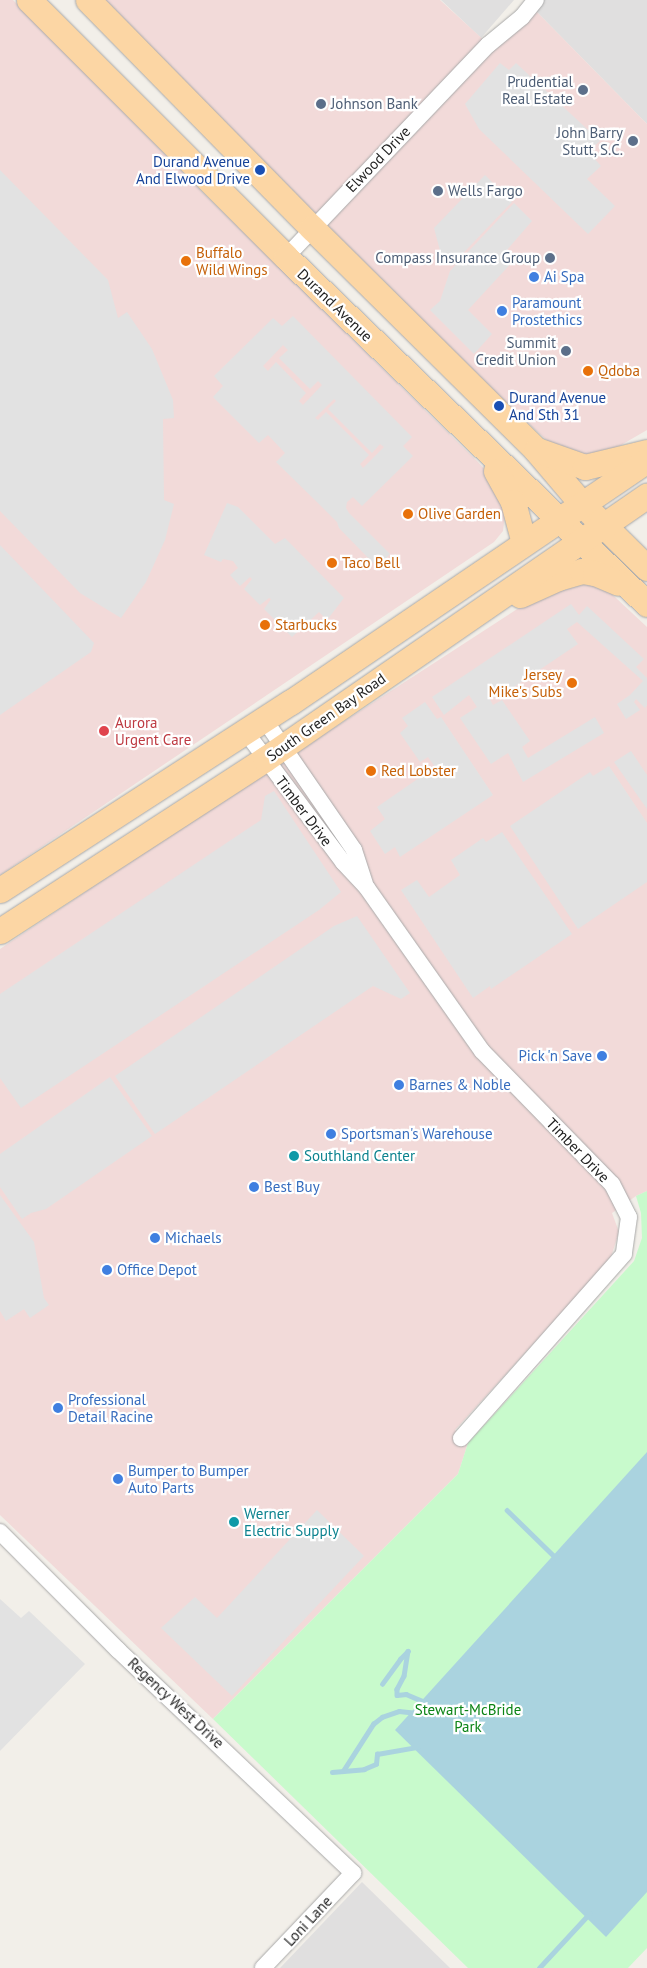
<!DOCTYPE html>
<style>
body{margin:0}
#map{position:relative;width:647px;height:1968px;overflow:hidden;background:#f2efe9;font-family:"PT Sans",sans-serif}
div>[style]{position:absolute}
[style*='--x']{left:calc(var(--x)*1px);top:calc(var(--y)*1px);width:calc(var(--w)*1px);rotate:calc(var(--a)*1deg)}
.residential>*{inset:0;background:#e0dfdf}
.commercial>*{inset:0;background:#f2dad9}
.park>*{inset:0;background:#c8facc}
.parking>*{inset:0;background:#e2e2e2}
.water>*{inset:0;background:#aad3df}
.stream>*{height:4.5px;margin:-2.25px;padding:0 2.25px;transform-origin:2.25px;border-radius:2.25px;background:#aad3df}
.roads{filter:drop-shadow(0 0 1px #a9a9a9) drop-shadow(0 0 1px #a9a9a9)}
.minor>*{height:16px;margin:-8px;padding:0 8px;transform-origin:8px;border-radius:8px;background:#fff}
.primary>*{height:25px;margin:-12.5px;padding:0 12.5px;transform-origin:12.5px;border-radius:12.5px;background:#fcd6a4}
.dots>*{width:14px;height:14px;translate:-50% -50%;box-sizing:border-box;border:2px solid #fff;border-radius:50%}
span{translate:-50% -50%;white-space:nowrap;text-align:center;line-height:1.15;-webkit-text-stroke:4.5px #fff;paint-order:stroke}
.service-label{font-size:15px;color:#4e5e75}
.right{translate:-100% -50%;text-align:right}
.left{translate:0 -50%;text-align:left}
.street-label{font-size:15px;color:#222}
.transit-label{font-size:15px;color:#164399}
.food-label{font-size:15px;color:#c56008}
.shop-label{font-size:15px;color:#366cbe}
.health-label{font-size:15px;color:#be3a42}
.culture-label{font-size:15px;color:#0d838f}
.park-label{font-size:15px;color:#0c8416}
</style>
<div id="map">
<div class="residential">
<div style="clip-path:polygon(441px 0,514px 0,481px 38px)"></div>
<div style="clip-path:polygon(525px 0,647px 0,647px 124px,532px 7px)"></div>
<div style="clip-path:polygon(362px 1882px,450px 1968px,280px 1968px)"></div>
</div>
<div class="commercial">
<div style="clip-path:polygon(0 0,13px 0,201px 191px,477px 461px,495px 481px,505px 514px,503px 531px,494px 542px,0 875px)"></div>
<div style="clip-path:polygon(102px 0,440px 0,488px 44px,532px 7px,647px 124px,647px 430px,604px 455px,580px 459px,555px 448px,481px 379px)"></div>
<div style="clip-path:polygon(577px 576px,600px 583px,647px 627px,647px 1191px,636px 1196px,612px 1213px,619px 1232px,610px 1260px,455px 1430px,468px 1443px,458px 1474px,213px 1719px,0 1515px,0 949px,226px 798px,548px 589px)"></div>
</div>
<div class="park">
<div style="clip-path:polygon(647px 1191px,647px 1948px,628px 1968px,468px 1968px,213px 1719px,458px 1474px,468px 1443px,634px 1261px,642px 1238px,641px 1213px,636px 1196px)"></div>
</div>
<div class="parking">
<div style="clip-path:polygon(500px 63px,509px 70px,516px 63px,600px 141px,592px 148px,595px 155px,593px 157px,601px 166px,587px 179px,615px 206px,588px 234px,479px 129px,465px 104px)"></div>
<div style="clip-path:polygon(0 170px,108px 280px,118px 318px,127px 312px,152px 349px,173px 400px,174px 418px,163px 419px,164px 500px,174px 504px,165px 540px,146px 582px,121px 618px,80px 593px,0 511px)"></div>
<div style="clip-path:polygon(485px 175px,512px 202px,451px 266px,442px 258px,434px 228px)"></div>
<div style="clip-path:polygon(514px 203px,532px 221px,506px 251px,515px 259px,468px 310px,492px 334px,474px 354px,430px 310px,440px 301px,450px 271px)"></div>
<div style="clip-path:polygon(evenodd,293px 316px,412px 437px,403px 446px,413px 456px,362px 506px,353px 497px,347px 502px,346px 508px,349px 513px,390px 554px,377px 567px,339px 528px,337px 522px,320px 505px,276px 462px,285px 453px,268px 435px,259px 443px,213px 397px,223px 386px,214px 376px,273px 318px,282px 326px,293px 316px,283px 345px,288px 350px,279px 358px,310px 389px,318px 381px,322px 385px,303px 405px,299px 401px,306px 393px,276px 362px,268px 371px,263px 366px,283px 345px,293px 316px,334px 399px,336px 401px,328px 409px,372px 453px,380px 444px,384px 447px,363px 468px,360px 464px,369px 455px,326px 412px,318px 420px,315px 418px,334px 399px)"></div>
<div style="clip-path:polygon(227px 503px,238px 507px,275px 544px,285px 538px,344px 598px,327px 620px,319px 612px,292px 637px,264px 609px,271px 599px,269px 598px,260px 605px,244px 589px,252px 579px,250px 577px,240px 586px,230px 575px,238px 568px,233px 561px,223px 559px,221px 562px,204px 555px)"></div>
<div style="clip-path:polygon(0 545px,94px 643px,91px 652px,0 715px)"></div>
<div style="clip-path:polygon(571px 604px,579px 615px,587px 606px,644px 659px,636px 667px,647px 678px,647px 705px,645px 708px,636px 699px,634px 702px,640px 710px,626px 719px,617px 704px,630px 695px,643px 681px,577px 622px,567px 629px,578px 644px,499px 697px,493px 688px,489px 691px,488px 696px,493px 705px,502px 700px,530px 741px,522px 747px,528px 758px,595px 717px,604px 733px,523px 782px,508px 753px,491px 764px,460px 718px,477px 707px,469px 695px,444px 715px,432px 697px)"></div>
<div style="clip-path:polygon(425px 702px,437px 719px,441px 717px,493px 795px,400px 857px,395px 847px,385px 854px,370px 831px,385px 819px,377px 807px,435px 767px,428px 757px,420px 762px,400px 733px,408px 726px,402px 718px)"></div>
<div style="clip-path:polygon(631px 751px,647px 775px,647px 809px,614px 762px)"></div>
<div style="clip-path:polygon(609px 766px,647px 823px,647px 882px,578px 929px,510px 826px,590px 772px,593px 776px)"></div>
<div style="clip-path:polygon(274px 791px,341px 892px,319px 910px,21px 1108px,0 1078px,0 994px,261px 820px,265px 796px)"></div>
<div style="clip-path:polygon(502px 832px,572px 934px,491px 989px,490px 986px,473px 998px,401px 890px,417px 880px,429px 897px,460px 875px,451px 860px,483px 838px,486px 842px)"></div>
<div style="clip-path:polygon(357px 916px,410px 993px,401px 999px,373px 986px,155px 1134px,115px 1076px,334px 926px)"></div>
<div style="clip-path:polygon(110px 1077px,152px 1136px,46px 1209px,31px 1213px,22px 1219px,0 1187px,0 1154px)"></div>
<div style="clip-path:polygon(0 1195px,34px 1242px,44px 1298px,49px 1305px,30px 1318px,24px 1309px,6px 1321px,0 1311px)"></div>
<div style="clip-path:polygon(317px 1510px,364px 1556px,232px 1696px,161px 1628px,195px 1597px,217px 1618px)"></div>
<div style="clip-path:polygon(0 1599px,21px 1618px,29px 1611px,85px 1664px,0 1751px)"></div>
</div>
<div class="water">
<div style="clip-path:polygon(647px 1452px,647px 1892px,606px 1937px,395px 1730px)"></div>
</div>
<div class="stream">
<div style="--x:507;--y:1510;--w:69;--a:44.4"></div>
<div style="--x:382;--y:1684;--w:31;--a:-54"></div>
<div style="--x:400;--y:1659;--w:11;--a:-45"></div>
<div style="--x:408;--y:1651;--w:25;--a:99"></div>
<div style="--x:404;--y:1676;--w:15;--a:118"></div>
<div style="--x:397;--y:1689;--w:6;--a:90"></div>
<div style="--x:397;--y:1695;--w:9;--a:-6"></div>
<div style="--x:406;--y:1694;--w:21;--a:23"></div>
<div style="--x:343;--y:1771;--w:56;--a:-57.4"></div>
<div style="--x:373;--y:1724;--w:11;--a:-38"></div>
<div style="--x:382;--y:1717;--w:18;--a:-19"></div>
<div style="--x:399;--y:1711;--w:18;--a:6"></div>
<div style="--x:332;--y:1772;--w:32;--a:-5"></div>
<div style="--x:364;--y:1769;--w:13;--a:-23"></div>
<div style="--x:376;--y:1764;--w:10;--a:-84"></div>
<div style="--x:377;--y:1754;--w:41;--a:-9.9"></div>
<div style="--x:539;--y:1968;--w:74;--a:-47.2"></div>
</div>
<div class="roads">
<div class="minor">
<div style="--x:286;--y:257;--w:293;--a:-46.4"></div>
<div style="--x:488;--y:45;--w:44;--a:-39.5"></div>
<div style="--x:522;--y:17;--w:22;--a:-51"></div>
<div style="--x:264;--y:719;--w:159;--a:55.5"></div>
<div style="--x:354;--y:850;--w:35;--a:72"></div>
<div style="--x:245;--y:731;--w:164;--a:53.2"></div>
<div style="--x:343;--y:862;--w:35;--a:47"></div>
<div style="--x:367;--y:888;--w:199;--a:54.8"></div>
<div style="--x:482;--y:1051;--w:186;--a:45.7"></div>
<div style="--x:612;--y:1184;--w:37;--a:63"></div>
<div style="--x:629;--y:1217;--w:37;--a:98"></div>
<div style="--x:624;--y:1254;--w:246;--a:131.5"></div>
<div style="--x:0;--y:1532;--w:167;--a:45"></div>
<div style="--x:118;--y:1650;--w:324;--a:43.5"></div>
<div style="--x:353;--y:1873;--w:131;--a:133.5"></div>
</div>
<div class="primary">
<div style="--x:29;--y:0;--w:363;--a:45"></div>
<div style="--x:286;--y:257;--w:501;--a:43.87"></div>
<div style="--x:88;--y:0;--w:320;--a:45.5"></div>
<div style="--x:312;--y:228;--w:315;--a:44.7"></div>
<div style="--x:536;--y:450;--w:71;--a:49.6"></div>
<div style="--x:582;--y:504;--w:91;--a:44.6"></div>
<div style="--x:537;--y:450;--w:51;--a:19.5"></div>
<div style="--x:585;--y:467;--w:64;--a:-13.6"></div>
<div style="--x:496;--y:471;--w:35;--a:61"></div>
<div style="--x:513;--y:502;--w:42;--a:75"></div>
<div style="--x:520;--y:595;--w:42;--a:-24.1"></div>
<div style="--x:558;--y:578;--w:25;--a:-16"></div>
<div style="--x:582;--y:571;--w:13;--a:9"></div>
<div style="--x:595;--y:573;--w:25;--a:23"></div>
<div style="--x:0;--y:890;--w:346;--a:-32.9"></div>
<div style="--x:291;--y:702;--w:430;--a:-34.2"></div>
<div style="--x:0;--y:931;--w:316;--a:-33"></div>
<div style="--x:265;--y:759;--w:464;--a:-34.6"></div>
</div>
</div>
<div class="dots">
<div style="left:583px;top:90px;background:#5c6f8a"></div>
<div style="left:321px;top:104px;background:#5c6f8a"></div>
<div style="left:633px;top:141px;background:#5c6f8a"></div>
<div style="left:260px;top:170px;background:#1a4fb4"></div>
<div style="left:438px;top:191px;background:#5c6f8a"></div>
<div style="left:550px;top:258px;background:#5c6f8a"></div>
<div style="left:186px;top:261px;background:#e8710a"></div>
<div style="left:534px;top:277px;background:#3f7fe0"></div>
<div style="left:502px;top:311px;background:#3f7fe0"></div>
<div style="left:566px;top:351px;background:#5c6f8a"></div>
<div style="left:588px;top:371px;background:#e8710a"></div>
<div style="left:499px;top:406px;background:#1a4fb4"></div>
<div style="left:408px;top:514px;background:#e8710a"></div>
<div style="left:332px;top:563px;background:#e8710a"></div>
<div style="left:265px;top:625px;background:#e8710a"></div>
<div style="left:572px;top:683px;background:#e8710a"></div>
<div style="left:104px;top:731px;background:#e0444e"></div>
<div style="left:371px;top:771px;background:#e8710a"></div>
<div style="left:602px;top:1056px;background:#3f7fe0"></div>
<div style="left:399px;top:1085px;background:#3f7fe0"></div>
<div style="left:331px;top:1134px;background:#3f7fe0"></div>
<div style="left:294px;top:1156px;background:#0f9aa8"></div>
<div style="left:254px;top:1187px;background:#3f7fe0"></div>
<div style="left:155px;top:1238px;background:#3f7fe0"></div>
<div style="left:107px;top:1270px;background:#3f7fe0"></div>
<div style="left:58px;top:1408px;background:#3f7fe0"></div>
<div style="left:118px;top:1479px;background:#3f7fe0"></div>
<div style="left:234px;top:1522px;background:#0f9aa8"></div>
</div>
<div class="service-label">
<span class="right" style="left:573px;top:90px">Prudential<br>Real Estate</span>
<span class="left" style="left:331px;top:104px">Johnson Bank</span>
<span class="right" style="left:623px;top:141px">John Barry<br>Stutt, S.C.</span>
<span class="left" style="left:448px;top:191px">Wells Fargo</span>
<span class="right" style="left:540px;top:258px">Compass Insurance Group</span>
<span class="right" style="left:556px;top:351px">Summit<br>Credit Union</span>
</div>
<div class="street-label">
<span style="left:378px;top:159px;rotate:-46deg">Elwood Drive</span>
<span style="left:335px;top:305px;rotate:44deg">Durand Avenue</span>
<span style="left:326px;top:717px;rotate:-35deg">South Green Bay Road</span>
<span style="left:304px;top:811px;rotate:53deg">Timber Drive</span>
<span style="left:578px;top:1150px;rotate:46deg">Timber Drive</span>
<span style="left:176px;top:1703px;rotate:43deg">Regency West Drive</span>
<span style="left:308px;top:1921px;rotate:-47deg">Loni Lane</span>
</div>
<div class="transit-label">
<span class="right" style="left:250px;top:170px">Durand Avenue<br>And Elwood Drive</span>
<span class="left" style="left:509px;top:406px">Durand Avenue<br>And Sth 31</span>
</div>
<div class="food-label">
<span class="left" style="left:196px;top:261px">Buffalo<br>Wild Wings</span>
<span class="left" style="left:598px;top:371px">Qdoba</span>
<span class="left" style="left:418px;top:514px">Olive Garden</span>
<span class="left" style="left:342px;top:563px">Taco Bell</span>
<span class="left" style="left:275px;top:625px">Starbucks</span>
<span class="right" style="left:562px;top:683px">Jersey<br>Mike's Subs</span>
<span class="left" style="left:381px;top:771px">Red Lobster</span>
</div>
<div class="shop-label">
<span class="left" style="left:544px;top:277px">Ai Spa</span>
<span class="left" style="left:512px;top:311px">Paramount<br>Prostethics</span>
<span class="right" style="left:592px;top:1056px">Pick 'n Save</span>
<span class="left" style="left:409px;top:1085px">Barnes &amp; Noble</span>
<span class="left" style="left:341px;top:1134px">Sportsman's Warehouse</span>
<span class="left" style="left:264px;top:1187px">Best Buy</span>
<span class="left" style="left:165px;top:1238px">Michaels</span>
<span class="left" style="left:117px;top:1270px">Office Depot</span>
<span class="left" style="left:68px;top:1408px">Professional<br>Detail Racine</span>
<span class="left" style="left:128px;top:1479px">Bumper to Bumper<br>Auto Parts</span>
</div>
<div class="health-label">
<span class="left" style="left:115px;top:731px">Aurora<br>Urgent Care</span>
</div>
<div class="culture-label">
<span class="left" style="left:304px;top:1156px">Southland Center</span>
<span class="left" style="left:244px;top:1522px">Werner<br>Electric Supply</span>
</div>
<div class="park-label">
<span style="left:468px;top:1718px">Stewart-McBride<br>Park</span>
</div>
</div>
